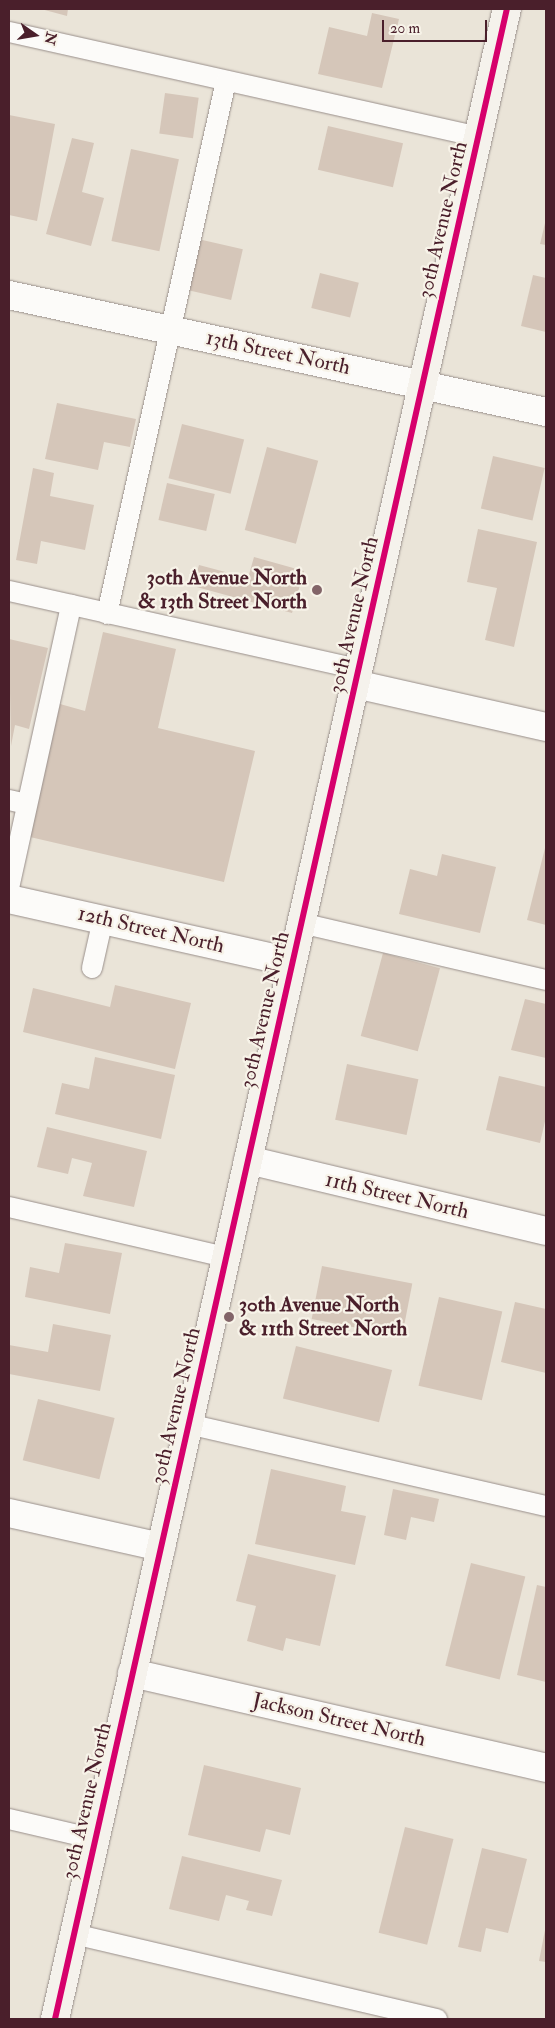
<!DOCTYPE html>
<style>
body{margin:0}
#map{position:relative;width:555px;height:2028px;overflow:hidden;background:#eae4d8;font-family:"IM FELL Double Pica",serif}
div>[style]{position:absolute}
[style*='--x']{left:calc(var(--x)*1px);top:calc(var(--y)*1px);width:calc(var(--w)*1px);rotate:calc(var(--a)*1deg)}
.building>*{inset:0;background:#d5c6b9;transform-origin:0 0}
.roads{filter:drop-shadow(0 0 1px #998f8b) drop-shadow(0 0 1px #998f8b)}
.lane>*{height:20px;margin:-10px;padding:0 10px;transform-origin:10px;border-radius:10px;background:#fcfbf9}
.street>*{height:28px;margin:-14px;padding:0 14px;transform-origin:14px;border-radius:14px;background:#fcfbf9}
.secondary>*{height:28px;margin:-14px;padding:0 14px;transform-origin:14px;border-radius:14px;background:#f5f2ec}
.cycleway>*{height:6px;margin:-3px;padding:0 3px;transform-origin:3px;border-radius:3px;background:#d6006c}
.dots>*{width:14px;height:14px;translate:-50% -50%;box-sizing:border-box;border:2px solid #f7f3e8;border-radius:50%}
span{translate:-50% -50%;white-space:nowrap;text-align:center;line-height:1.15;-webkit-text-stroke:4.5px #f7f3e8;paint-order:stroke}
.street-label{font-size:21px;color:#4a1f2b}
.poi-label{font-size:21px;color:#4a1f2b;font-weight:700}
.right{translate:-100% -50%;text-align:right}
.left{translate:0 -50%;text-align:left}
.frame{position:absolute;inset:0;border:10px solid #4a1f2b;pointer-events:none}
.north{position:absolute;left:10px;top:10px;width:50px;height:50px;-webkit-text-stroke:4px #f7f3e8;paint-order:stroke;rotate:103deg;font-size:14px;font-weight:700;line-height:20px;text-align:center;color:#4a1f2b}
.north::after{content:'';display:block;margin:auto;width:18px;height:22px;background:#4a1f2b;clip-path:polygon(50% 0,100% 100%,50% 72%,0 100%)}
.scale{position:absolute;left:382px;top:20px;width:105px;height:22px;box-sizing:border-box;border:2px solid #4a1f2b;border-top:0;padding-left:6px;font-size:15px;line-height:18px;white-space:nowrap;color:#4a1f2b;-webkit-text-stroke:4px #f7f3e8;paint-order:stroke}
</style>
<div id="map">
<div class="building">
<div style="clip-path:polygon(41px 9px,68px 9px,67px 16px)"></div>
<div style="clip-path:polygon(372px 13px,399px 19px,382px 88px,318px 74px,329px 27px,367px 36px)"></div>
<div style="left:165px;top:93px;width:34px;height:41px;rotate:8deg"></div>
<div style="clip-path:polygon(9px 115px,55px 124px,37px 221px,9px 215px)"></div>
<div style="left:328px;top:126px;width:77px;height:45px;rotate:13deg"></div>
<div style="clip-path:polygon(72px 138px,94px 143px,82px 192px,104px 198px,91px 246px,46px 234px)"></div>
<div style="left:131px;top:149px;width:49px;height:94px;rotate:12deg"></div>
<div style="clip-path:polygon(546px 219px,546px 245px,540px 244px)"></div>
<div style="left:198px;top:239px;width:46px;height:52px;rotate:13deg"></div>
<div style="left:320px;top:273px;width:40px;height:36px;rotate:14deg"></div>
<div style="clip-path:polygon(533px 275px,546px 278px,546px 332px,521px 326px)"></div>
<div style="clip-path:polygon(57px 403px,136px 419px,130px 447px,104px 442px,98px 470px,45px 459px)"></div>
<div style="left:182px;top:424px;width:64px;height:56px;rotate:14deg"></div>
<div style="left:267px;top:447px;width:53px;height:86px;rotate:15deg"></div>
<div style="left:493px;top:456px;width:53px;height:54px;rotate:13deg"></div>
<div style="clip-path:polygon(33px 468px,54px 473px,50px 496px,94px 505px,85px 550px,41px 541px,37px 564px,16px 560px)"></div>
<div style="left:167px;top:483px;width:49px;height:38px;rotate:13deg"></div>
<div style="clip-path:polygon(478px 529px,537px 542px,514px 647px,485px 640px,497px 588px,467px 582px)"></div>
<div style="clip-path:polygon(254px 557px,304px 571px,292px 613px,193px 586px,199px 565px,248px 578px)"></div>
<div style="clip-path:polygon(103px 632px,176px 649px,158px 728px,255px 751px,224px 882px,30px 837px,60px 704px,85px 711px)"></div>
<div style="clip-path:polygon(9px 639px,48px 648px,29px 729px,15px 725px,11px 746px)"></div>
<div style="clip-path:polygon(546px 844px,546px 925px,527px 920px)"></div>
<div style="clip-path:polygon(442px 854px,496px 867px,480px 933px,399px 914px,410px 869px,437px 876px)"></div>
<div style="left:383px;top:953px;width:59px;height:86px;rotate:15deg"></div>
<div style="clip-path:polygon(115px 985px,191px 1003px,175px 1069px,23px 1032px,33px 988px,110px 1007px)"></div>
<div style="clip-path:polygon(525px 999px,546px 1004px,546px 1058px,511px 1050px)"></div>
<div style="clip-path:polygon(95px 1057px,175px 1075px,161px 1139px,55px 1114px,62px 1083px,89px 1089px)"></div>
<div style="left:347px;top:1064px;width:73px;height:57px;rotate:12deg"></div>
<div style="clip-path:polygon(499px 1076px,546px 1087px,546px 1117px,540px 1143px,486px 1130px)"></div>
<div style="clip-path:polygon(47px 1127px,147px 1151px,134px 1207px,83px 1196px,92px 1163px,72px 1158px,68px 1174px,37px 1167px)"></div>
<div style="clip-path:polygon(65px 1243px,122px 1253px,110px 1314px,25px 1297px,30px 1267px,59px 1273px)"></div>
<div style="left:322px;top:1266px;width:92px;height:54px;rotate:11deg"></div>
<div style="left:439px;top:1297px;width:65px;height:91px;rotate:13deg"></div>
<div style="clip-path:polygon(515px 1302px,546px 1309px,546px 1373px,501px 1362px)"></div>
<div style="clip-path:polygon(53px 1324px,111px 1335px,100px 1391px,9px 1374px,9px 1345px,48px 1352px)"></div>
<div style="left:296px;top:1346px;width:99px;height:54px;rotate:14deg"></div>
<div style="left:38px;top:1399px;width:79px;height:63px;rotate:14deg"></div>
<div style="clip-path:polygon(271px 1469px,346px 1486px,341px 1511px,366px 1516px,355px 1565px,255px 1544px)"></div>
<div style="clip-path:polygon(393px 1489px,439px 1499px,434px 1522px,411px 1517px,406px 1540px,384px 1535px)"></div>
<div style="clip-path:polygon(248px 1554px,336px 1575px,320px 1646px,286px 1638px,283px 1651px,247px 1641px,256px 1606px,236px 1601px)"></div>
<div style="left:471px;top:1563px;width:56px;height:106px;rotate:14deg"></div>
<div style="clip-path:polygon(537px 1585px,546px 1587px,546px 1682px,517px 1675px)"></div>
<div style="clip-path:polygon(204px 1765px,301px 1788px,290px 1835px,266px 1829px,260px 1852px,188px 1835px)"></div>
<div style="left:405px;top:1827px;width:50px;height:109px;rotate:14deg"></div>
<div style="clip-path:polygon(482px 1848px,527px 1859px,508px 1933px,486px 1928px,481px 1952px,458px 1947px)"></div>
<div style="clip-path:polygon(182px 1856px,282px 1880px,272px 1916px,246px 1910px,249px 1901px,226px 1895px,219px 1921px,169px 1909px)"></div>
<div style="clip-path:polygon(545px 1930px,546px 1930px,546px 1962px,539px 1961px)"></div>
</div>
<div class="roads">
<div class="lane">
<div style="--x:9;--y:32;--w:481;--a:12.6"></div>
<div style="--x:9;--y:591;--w:359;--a:12.6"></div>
<div style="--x:107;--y:614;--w:546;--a:-77.41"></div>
<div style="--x:9;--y:800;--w:17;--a:13"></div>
<div style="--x:9;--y:888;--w:290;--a:-77.6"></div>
<div style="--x:301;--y:923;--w:252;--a:13.1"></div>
<div style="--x:92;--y:968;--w:50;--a:-77.3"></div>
<div style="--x:9;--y:1207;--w:223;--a:13"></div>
<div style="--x:188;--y:1424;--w:367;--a:12.9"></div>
<div style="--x:9;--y:1819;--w:88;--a:13.1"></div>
<div style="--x:74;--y:1934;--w:373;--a:13.2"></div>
</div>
<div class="street">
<div style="--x:9;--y:295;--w:550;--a:12.29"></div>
<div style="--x:355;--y:684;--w:196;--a:12.7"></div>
<div style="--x:9;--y:899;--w:290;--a:12.6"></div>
<div style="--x:248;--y:1160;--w:306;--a:13.4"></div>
<div style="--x:9;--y:1513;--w:156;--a:12.6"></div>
<div style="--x:132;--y:1673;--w:425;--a:12.9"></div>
</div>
<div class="secondary">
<div style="--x:55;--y:2019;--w:2060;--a:-77.33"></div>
</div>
</div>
<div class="cycleway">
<div style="--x:55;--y:2019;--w:2060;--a:-77.33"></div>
</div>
<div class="dots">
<div style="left:317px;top:590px;background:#826468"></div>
<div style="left:229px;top:1317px;background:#826468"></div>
</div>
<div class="street-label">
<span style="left:443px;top:220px;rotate:-77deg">30th Avenue North</span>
<span style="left:278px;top:353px;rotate:12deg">13th Street North</span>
<span style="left:354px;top:615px;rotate:-77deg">30th Avenue North</span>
<span style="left:151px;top:930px;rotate:13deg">12th Street North</span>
<span style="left:265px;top:1010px;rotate:-77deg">30th Avenue North</span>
<span style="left:397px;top:1196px;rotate:13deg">11th Street North</span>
<span style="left:176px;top:1406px;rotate:-77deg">30th Avenue North</span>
<span style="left:339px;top:1720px;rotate:13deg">Jackson Street North</span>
<span style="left:87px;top:1801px;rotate:-77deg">30th Avenue North</span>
</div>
<div class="poi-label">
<span class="right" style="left:307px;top:590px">30th Avenue North<br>&amp; 13th Street North</span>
<span class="left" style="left:239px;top:1317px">30th Avenue North<br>&amp; 11th Street North</span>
</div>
<div class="frame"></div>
<div class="north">N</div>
<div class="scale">20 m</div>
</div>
